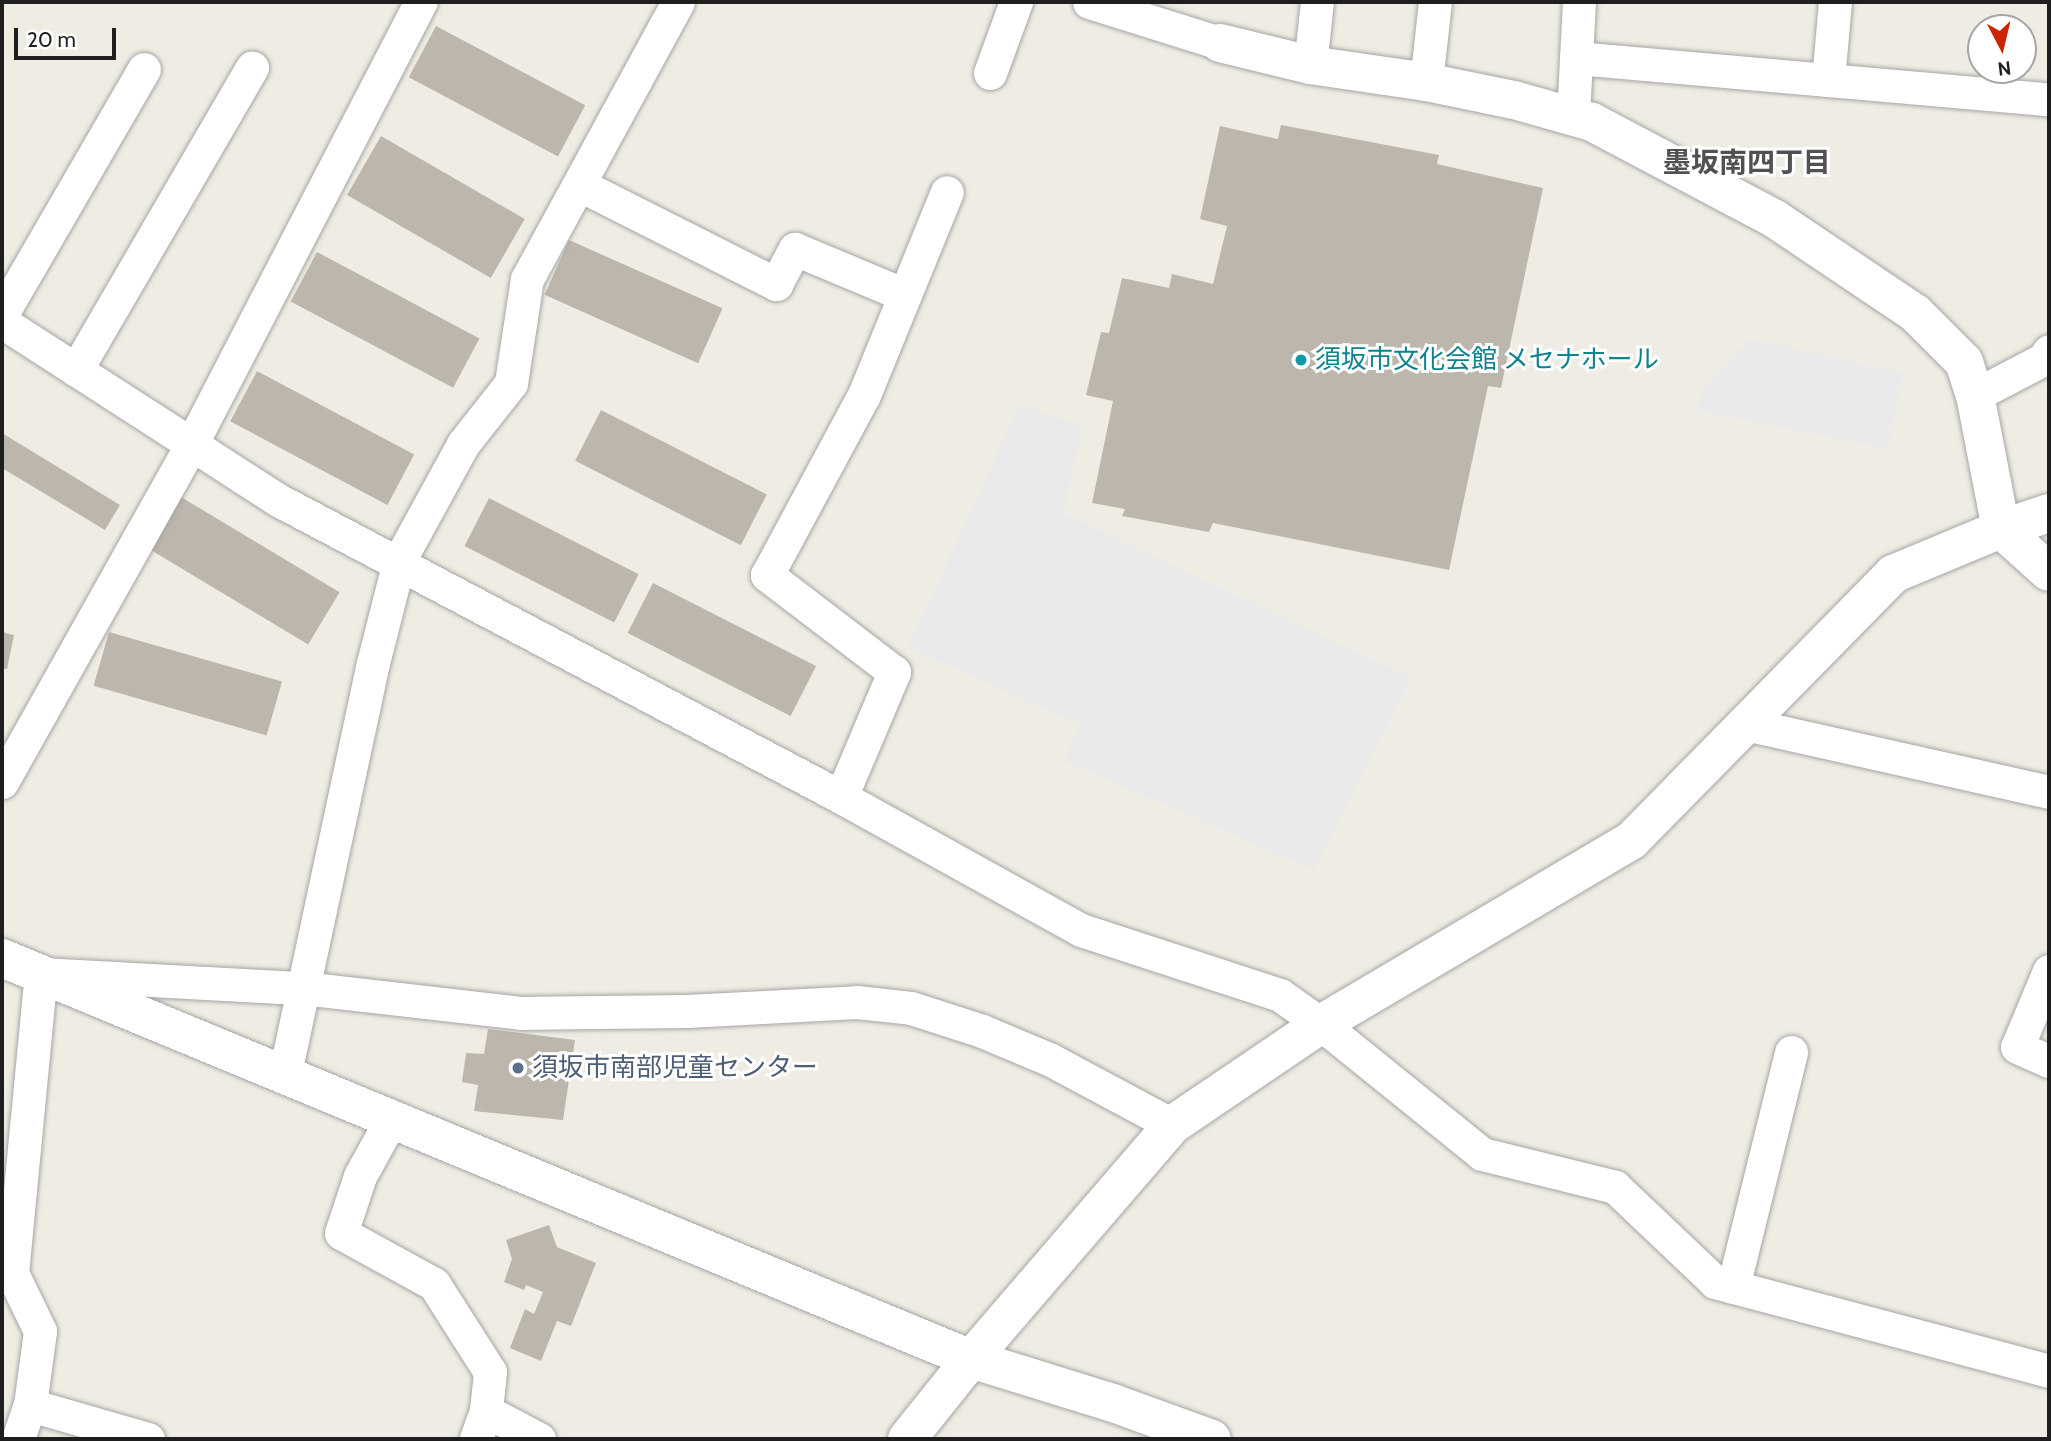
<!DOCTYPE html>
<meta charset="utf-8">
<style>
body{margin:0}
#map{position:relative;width:2051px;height:1441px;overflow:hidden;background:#efede3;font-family:Cabin,"Noto Sans JP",sans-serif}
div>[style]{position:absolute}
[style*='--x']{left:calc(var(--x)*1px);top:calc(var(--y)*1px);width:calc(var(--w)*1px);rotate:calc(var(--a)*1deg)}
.parking>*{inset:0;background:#eaeaea}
.building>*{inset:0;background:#bcb6ac;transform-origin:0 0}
.roads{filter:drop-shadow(0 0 2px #a5a5a5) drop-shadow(0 0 2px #a5a5a5)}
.minor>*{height:33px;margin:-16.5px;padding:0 16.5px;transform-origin:16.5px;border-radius:16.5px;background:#fff}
.tertiary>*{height:38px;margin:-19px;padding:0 19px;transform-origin:19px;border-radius:19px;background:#fff}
.dots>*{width:19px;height:19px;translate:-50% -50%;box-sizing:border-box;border:4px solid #fff;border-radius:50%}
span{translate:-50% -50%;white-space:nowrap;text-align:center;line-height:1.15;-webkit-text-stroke:6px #fff;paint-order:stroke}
.culture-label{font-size:26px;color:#0d838f}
.left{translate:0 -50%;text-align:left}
.service-label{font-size:26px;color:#4e5e75}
.neighbourhood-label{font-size:28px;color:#515151;font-weight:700}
.frame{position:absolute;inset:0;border:4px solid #1e1e1e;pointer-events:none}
.north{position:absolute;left:1967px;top:14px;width:70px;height:70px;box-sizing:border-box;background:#fff;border:2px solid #a5a5a5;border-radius:50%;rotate:173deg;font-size:19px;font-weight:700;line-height:28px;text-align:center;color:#1e1e1e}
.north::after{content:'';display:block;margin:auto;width:24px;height:32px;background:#cb2500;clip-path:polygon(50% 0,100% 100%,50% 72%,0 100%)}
.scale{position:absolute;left:14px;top:28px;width:102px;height:32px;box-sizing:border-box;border:4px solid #1e1e1e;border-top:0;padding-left:9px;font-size:21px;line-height:24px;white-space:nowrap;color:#1e1e1e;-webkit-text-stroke:5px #fff;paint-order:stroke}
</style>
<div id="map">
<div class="parking">
<div style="clip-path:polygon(1750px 338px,1903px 373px,1888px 449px,1697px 411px,1701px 391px)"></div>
<div style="clip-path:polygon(1020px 404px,1083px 427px,1063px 513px,1412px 678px,1314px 870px,1064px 761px,1079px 725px,908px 647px)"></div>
</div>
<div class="building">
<div style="left:436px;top:26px;width:169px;height:58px;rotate:28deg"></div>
<div style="clip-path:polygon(1281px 125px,1439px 155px,1437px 164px,1543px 188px,1501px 388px,1488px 386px,1449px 570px,1213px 523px,1209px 532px,1122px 516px,1125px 509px,1092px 503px,1113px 401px,1086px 395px,1101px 332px,1109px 333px,1122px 278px,1169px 288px,1172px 274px,1213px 284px,1227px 226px,1200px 219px,1220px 126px,1278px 139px)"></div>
<div style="left:381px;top:136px;width:166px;height:68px;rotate:30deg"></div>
<div style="left:569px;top:240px;width:168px;height:60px;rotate:24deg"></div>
<div style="left:317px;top:252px;width:184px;height:56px;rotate:28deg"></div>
<div style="left:257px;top:371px;width:178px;height:57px;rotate:28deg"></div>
<div style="left:601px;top:410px;width:186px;height:57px;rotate:27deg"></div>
<div style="clip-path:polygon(2px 433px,120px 505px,105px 530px,2px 468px)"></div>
<div style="left:181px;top:497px;width:185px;height:61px;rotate:31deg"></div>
<div style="left:489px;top:498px;width:168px;height:54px;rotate:27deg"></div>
<div style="left:653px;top:583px;width:183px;height:56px;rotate:27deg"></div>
<div style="clip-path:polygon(2px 632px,14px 635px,7px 669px,2px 668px)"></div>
<div style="left:109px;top:632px;width:180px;height:56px;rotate:16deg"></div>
<div style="clip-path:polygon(488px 1029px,575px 1040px,563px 1120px,474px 1111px,478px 1085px,462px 1082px,466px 1053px,484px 1054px)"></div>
<div style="clip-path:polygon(549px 1225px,557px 1247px,596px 1263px,571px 1326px,557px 1321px,541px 1361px,510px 1348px,525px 1309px,534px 1314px,543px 1292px,526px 1285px,524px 1290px,504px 1282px,512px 1259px,506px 1240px)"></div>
</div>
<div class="roads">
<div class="minor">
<div style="--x:1089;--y:2;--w:137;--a:17.4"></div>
<div style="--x:1576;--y:58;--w:475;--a:5"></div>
<div style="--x:1310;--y:65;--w:63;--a:-83.7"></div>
<div style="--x:990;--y:73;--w:76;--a:-69.9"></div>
<div style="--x:1828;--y:80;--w:78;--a:-84.9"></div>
<div style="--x:1426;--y:82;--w:81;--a:-83.6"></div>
<div style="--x:1573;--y:116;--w:114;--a:-87"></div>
<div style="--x:580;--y:185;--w:220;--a:26.8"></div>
<div style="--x:776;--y:284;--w:40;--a:-62"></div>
<div style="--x:795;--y:249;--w:119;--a:22.7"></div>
<div style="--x:2;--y:314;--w:283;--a:-59.9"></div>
<div style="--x:2;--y:322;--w:331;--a:32.8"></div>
<div style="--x:280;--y:501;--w:634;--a:27.82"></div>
<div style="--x:841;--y:797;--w:274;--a:29"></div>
<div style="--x:1081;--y:930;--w:209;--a:18.1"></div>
<div style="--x:1280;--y:995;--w:50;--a:35.3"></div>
<div style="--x:1321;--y:1024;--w:207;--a:38.9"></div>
<div style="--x:1482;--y:1154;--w:137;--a:13.9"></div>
<div style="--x:1615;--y:1187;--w:138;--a:43.5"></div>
<div style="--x:1715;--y:1282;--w:346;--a:14.9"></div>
<div style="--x:76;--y:370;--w:350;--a:-59.8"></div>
<div style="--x:1975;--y:395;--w:78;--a:-27.6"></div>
<div style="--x:2044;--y:359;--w:9;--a:-58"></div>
<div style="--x:1745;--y:724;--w:312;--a:12.6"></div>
<div style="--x:2;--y:782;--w:389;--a:-60.7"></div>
<div style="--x:192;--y:443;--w:497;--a:-62.6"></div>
<div style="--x:841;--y:797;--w:136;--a:-67"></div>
<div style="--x:894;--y:672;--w:160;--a:-142.6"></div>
<div style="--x:767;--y:575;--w:204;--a:-61.7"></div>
<div style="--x:864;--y:395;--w:219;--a:-67.8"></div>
<div style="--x:2049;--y:971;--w:82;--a:112.8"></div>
<div style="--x:2017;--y:1047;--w:35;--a:24"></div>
<div style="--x:285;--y:1073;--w:419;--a:-77.9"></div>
<div style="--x:373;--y:663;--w:105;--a:-75.7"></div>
<div style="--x:399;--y:561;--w:133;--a:-61.3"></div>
<div style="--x:463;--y:444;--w:78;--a:-51.8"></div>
<div style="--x:511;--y:383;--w:105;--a:-81.3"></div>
<div style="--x:527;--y:279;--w:315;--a:-61.4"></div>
<div style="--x:392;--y:1118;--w:66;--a:118.9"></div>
<div style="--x:360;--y:1176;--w:60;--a:108.4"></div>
<div style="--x:341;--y:1233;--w:106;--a:28.7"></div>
<div style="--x:434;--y:1284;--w:104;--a:57.5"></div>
<div style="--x:490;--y:1372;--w:39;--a:96"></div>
<div style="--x:486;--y:1411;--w:30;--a:110"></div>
<div style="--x:1733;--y:1287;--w:242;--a:-76.1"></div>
<div style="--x:30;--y:1405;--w:123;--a:16.1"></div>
<div style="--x:486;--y:1411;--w:60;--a:27.8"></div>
<div style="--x:18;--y:1439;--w:36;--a:-71"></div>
<div style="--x:30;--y:1405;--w:75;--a:-82.3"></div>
<div style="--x:40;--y:1331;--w:64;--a:-115.8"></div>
<div style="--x:12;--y:1273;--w:300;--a:-84.5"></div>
<div style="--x:41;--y:974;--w:262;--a:3.1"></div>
<div style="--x:303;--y:988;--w:219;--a:6.5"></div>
<div style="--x:521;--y:1013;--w:166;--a:-0.7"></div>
<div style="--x:687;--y:1011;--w:170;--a:-3"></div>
<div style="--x:857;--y:1002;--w:54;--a:6.3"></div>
<div style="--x:911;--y:1008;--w:75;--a:17.9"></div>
<div style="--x:982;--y:1031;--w:75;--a:22.8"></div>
<div style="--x:1051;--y:1060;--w:137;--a:28.2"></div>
</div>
<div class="tertiary">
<div style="--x:1220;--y:43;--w:93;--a:13.7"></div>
<div style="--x:1310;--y:65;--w:117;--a:8.3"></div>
<div style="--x:1426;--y:82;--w:90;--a:11.6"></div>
<div style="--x:1514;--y:100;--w:81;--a:15.8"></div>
<div style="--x:1592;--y:122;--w:207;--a:27.9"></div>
<div style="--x:1775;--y:219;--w:169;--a:33.9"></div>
<div style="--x:1915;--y:313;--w:69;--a:45"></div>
<div style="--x:1964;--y:362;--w:35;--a:72"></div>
<div style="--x:1975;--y:395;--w:136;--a:79"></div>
<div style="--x:2001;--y:529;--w:64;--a:41.9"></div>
<div style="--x:2;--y:958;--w:1049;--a:22.48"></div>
<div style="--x:971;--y:1359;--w:308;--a:-49.3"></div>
<div style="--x:1172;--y:1125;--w:180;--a:-34.1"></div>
<div style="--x:1321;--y:1024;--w:361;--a:-30.6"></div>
<div style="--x:1632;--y:840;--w:373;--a:-45.5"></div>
<div style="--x:1893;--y:574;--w:117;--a:-22.6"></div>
<div style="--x:2001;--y:529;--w:51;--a:-18.4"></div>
<div style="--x:907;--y:1439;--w:102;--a:-51.3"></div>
<div style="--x:971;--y:1359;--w:149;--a:17.2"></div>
<div style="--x:1113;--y:1403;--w:105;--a:20"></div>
</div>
</div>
<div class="dots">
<div style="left:1301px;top:360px;background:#0f9aa8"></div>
<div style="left:518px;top:1068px;background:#5c6f8a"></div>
</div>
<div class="culture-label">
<span class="left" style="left:1315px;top:360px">須坂市文化会館 メセナホール</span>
</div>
<div class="service-label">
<span class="left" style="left:532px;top:1068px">須坂市南部児童センター</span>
</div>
<div class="neighbourhood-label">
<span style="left:1747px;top:162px">墨坂南四丁目</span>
</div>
<div class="frame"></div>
<div class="north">N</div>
<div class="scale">20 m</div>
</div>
